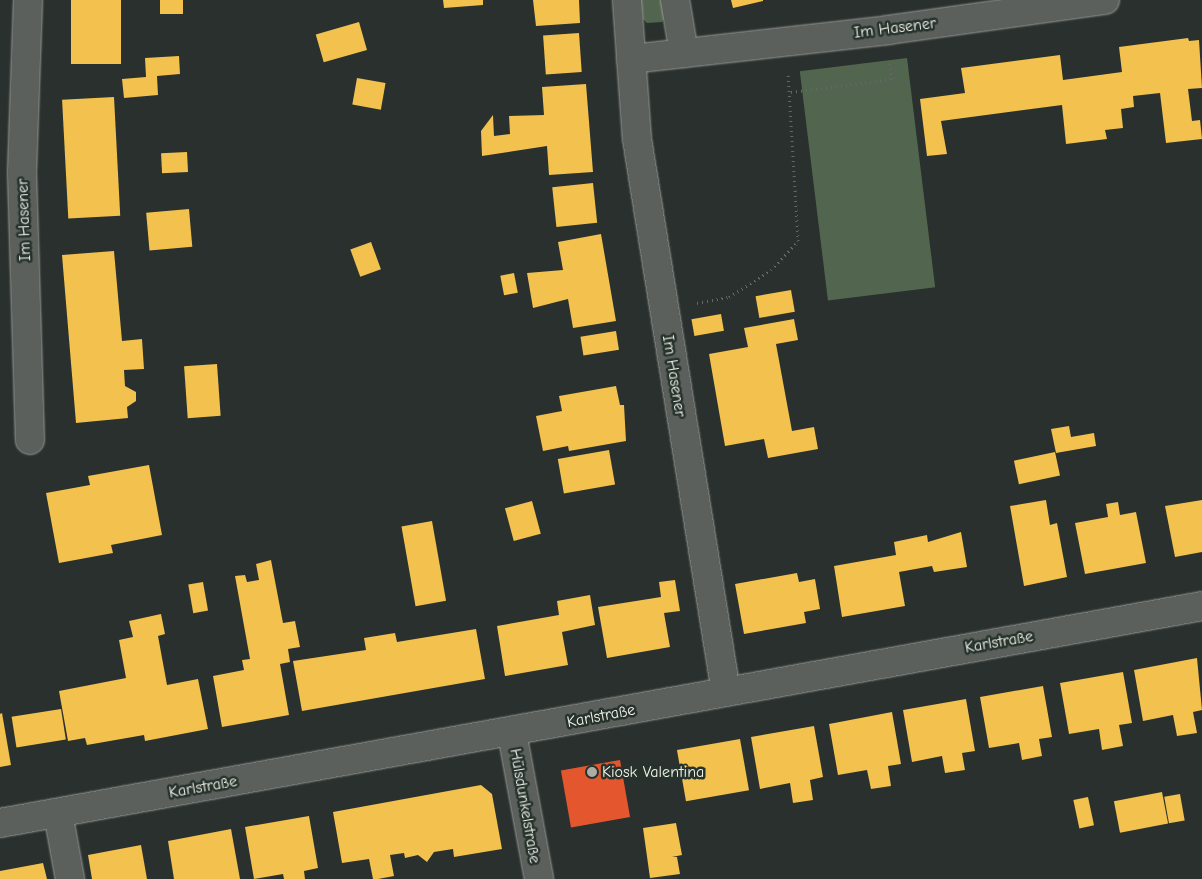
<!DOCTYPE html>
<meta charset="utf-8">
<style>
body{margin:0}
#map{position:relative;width:1202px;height:879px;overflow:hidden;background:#29302d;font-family:"Comic Neue",sans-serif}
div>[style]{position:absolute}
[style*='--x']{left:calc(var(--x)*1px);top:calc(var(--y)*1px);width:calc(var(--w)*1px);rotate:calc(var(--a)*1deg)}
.green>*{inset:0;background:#52664f;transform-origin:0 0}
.homes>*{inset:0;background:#f2c14e;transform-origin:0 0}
.shops>*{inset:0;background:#e4572e;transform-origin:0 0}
.path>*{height:3px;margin-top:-1.5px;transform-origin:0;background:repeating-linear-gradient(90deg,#646764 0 1px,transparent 0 5px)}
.roads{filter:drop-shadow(0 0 1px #969996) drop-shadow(0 0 1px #969996)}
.minor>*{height:28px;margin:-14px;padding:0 14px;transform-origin:14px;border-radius:14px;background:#5c605c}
.dots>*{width:14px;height:14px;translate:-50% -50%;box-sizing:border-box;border:2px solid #26332d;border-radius:50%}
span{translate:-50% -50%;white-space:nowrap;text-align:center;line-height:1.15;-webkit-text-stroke:5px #26332d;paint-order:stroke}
.street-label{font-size:16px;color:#f4f1e8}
.poi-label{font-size:16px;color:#f4f1e8}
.left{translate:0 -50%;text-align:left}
</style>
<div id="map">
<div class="green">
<div style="clip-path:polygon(641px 0,662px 0,665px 17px,662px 22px,647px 23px,643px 19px)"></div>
<div style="left:907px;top:58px;width:231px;height:108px;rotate:83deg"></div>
</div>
<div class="homes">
<div style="left:71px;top:0;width:50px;height:64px"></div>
<div style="left:160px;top:0;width:23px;height:14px"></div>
<div style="clip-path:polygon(443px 0,483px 0,483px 5px,444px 8px)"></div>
<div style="clip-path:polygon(533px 0,579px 0,580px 23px,536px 26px)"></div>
<div style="clip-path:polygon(731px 0,763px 0,763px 1px,733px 8px)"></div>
<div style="left:359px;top:22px;width:29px;height:45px;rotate:74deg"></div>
<div style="left:579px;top:33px;width:39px;height:36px;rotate:86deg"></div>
<div style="clip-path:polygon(1188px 38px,1189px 41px,1199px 40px,1202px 88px,1188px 89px,1192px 121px,1200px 120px,1202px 139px,1166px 143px,1160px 93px,1133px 96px,1134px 107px,1121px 109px,1123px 128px,1105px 130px,1107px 139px,1066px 144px,1062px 105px,941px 121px,947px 154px,927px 156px,920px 99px,965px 93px,961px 68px,1060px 55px,1063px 80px,1122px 72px,1119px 47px)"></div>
<div style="clip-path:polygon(179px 56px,180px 74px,157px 76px,158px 95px,124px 98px,122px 79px,146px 77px,145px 58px)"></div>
<div style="left:357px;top:78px;width:29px;height:27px;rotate:10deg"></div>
<div style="clip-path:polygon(586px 84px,593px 172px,549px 175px,547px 146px,482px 156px,481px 131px,493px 115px,494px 136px,510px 134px,509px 116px,544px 115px,542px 87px)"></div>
<div style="left:114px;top:97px;width:119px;height:52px;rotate:87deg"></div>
<div style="left:187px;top:152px;width:20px;height:26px;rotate:87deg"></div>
<div style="left:593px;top:183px;width:40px;height:41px;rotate:84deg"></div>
<div style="left:189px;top:209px;width:38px;height:43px;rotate:85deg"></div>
<div style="clip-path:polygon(601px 234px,616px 321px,573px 328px,568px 299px,533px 308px,527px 273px,563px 270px,558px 242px)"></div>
<div style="left:371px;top:242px;width:29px;height:22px;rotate:70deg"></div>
<div style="clip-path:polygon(114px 251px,122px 341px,142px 339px,144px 369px,124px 370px,125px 386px,136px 392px,136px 401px,127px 407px,128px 418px,76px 423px,62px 255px)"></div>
<div style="left:514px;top:273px;width:20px;height:14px;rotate:79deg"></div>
<div style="left:791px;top:290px;width:22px;height:36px;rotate:80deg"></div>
<div style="left:721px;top:314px;width:17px;height:30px;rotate:80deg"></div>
<div style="clip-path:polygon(794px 319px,798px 340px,776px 344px,792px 431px,814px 427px,818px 449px,768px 458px,764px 439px,725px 446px,709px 354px,748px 347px,744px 328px)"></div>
<div style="left:616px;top:331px;width:19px;height:36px;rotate:81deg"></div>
<div style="left:217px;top:364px;width:52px;height:33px;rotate:86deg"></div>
<div style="clip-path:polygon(616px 386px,620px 405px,624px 405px,626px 441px,569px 451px,568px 446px,543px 451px,536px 416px,562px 411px,559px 396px)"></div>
<div style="clip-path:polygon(1069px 426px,1071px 437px,1094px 433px,1096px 446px,1056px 453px,1051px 429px)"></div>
<div style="left:609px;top:450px;width:35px;height:52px;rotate:80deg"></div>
<div style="left:1055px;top:452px;width:24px;height:42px;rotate:78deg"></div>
<div style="clip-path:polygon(149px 465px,162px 535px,111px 545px,113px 553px,59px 563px,46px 493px,90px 485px,88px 476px)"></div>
<div style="clip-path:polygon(1046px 500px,1050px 525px,1057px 523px,1067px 577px,1024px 586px,1010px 506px)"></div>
<div style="clip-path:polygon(1202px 500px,1202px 552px,1175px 557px,1165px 506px)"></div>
<div style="left:532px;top:501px;width:34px;height:28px;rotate:75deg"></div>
<div style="clip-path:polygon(1118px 502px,1120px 515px,1136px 512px,1146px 563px,1085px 574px,1075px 523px,1108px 517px,1106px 504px)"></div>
<div style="left:432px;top:521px;width:81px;height:31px;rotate:80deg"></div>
<div style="clip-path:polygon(961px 532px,967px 567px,934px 572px,932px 566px,899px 572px,905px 606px,842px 617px,834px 566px,896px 555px,894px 542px,927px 535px,928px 542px)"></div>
<div style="clip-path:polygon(271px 560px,283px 623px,295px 621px,300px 647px,288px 649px,290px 662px,280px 664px,289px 715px,222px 727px,213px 676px,244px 670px,242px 660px,250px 659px,235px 576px,245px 575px,247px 582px,259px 580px,256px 564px)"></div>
<div style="clip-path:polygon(797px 573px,799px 582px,815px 579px,820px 609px,804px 612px,806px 623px,744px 634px,735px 584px)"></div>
<div style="clip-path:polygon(675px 580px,680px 611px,664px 613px,670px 647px,607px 658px,598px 607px,661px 597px,659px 582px)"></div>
<div style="left:203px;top:582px;width:29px;height:15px;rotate:80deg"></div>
<div style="clip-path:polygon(590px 595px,595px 625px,562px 632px,568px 665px,505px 676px,497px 626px,559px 615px,557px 601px)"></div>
<div style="clip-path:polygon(161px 614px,165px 634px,158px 636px,167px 685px,198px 679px,208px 729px,145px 741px,144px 735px,87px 745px,85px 738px,68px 741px,59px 691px,126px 678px,119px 640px,133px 637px,129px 621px)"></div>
<div style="clip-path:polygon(476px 629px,485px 679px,302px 711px,293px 661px,366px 650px,364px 638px,395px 633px,397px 642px)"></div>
<div style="clip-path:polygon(1197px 658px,1202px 710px,1193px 712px,1197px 733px,1177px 736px,1173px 715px,1143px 721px,1134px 670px)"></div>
<div style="clip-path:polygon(1123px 672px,1132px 723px,1119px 725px,1123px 746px,1102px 750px,1099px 729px,1069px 734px,1060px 683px)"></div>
<div style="clip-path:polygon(1043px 686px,1052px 737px,1039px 739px,1042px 756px,1022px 760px,1019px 743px,989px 748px,980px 697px)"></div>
<div style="clip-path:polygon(966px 699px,975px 751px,962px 753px,965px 770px,945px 773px,942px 756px,912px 762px,903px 710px)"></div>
<div style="left:61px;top:709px;width:31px;height:50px;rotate:81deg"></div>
<div style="clip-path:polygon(892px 712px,901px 764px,888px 766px,891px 786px,871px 789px,867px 770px,838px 775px,829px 724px)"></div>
<div style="clip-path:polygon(2px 713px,11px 765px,0 767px,0 714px)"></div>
<div style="clip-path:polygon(814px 726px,823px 777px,810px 780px,813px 800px,793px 803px,790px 783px,760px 789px,751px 737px)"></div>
<div style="left:740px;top:739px;width:52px;height:64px;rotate:80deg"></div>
<div style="clip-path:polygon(481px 785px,492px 794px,502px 849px,454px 857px,453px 849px,434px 852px,427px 862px,418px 855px,405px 858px,404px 853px,390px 855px,394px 876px,378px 879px,373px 879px,369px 859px,342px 863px,333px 812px)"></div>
<div style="left:1162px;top:792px;width:32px;height:49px;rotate:79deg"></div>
<div style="left:1180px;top:794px;width:27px;height:16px;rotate:80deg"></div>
<div style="left:1088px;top:797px;width:29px;height:15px;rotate:78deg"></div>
<div style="clip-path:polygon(309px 816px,318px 868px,304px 871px,305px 879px,284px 879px,283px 874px,254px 879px,245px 827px)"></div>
<div style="clip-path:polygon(676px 823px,682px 855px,672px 857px,677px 857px,680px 874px,650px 878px,643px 828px)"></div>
<div style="clip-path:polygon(231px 829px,240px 879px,174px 879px,168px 841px)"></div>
<div style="clip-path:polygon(141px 845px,147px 879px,92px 879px,88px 855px)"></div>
<div style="clip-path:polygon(43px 863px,47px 879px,0 879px,0 871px)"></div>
</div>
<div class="shops">
<div style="left:620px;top:760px;width:58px;height:60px;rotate:80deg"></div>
</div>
<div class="path">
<div style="--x:791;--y:92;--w:102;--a:-7.3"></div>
<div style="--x:892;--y:79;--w:16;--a:-97"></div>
<div style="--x:697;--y:303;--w:33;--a:-11"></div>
<div style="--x:729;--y:297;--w:50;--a:-32.7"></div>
<div style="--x:771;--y:270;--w:40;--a:-47"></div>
<div style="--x:798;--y:241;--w:166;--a:-93.4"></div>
</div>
<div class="roads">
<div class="minor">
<div style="--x:28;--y:0;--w:173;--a:92"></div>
<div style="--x:22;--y:173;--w:267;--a:88.3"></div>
<div style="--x:627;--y:0;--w:139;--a:85.9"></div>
<div style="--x:637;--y:139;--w:560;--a:80.86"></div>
<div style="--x:675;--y:0;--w:54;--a:80.4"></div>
<div style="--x:631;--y:59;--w:259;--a:-6.4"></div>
<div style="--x:888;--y:30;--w:219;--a:-7.9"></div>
<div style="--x:512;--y:733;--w:148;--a:79.5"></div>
<div style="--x:58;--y:813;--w:67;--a:79.7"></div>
<div style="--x:0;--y:823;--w:1221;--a:-10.23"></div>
</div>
</div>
<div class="dots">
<div style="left:592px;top:772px;background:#adada7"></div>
</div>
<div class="street-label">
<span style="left:895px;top:28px;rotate:-7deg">Im Hasener</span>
<span style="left:24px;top:220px;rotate:-92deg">Im Hasener</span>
<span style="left:674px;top:376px;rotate:81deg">Im Hasener</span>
<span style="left:999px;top:642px;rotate:-10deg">Karlstraße</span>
<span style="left:601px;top:716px;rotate:-11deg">Karlstraße</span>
<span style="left:203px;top:787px;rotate:-10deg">Karlstraße</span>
<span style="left:525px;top:806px;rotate:80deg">Hülsdunkelstraße</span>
</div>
<div class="poi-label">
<span class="left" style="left:602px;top:772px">Kiosk Valentina</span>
</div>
</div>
